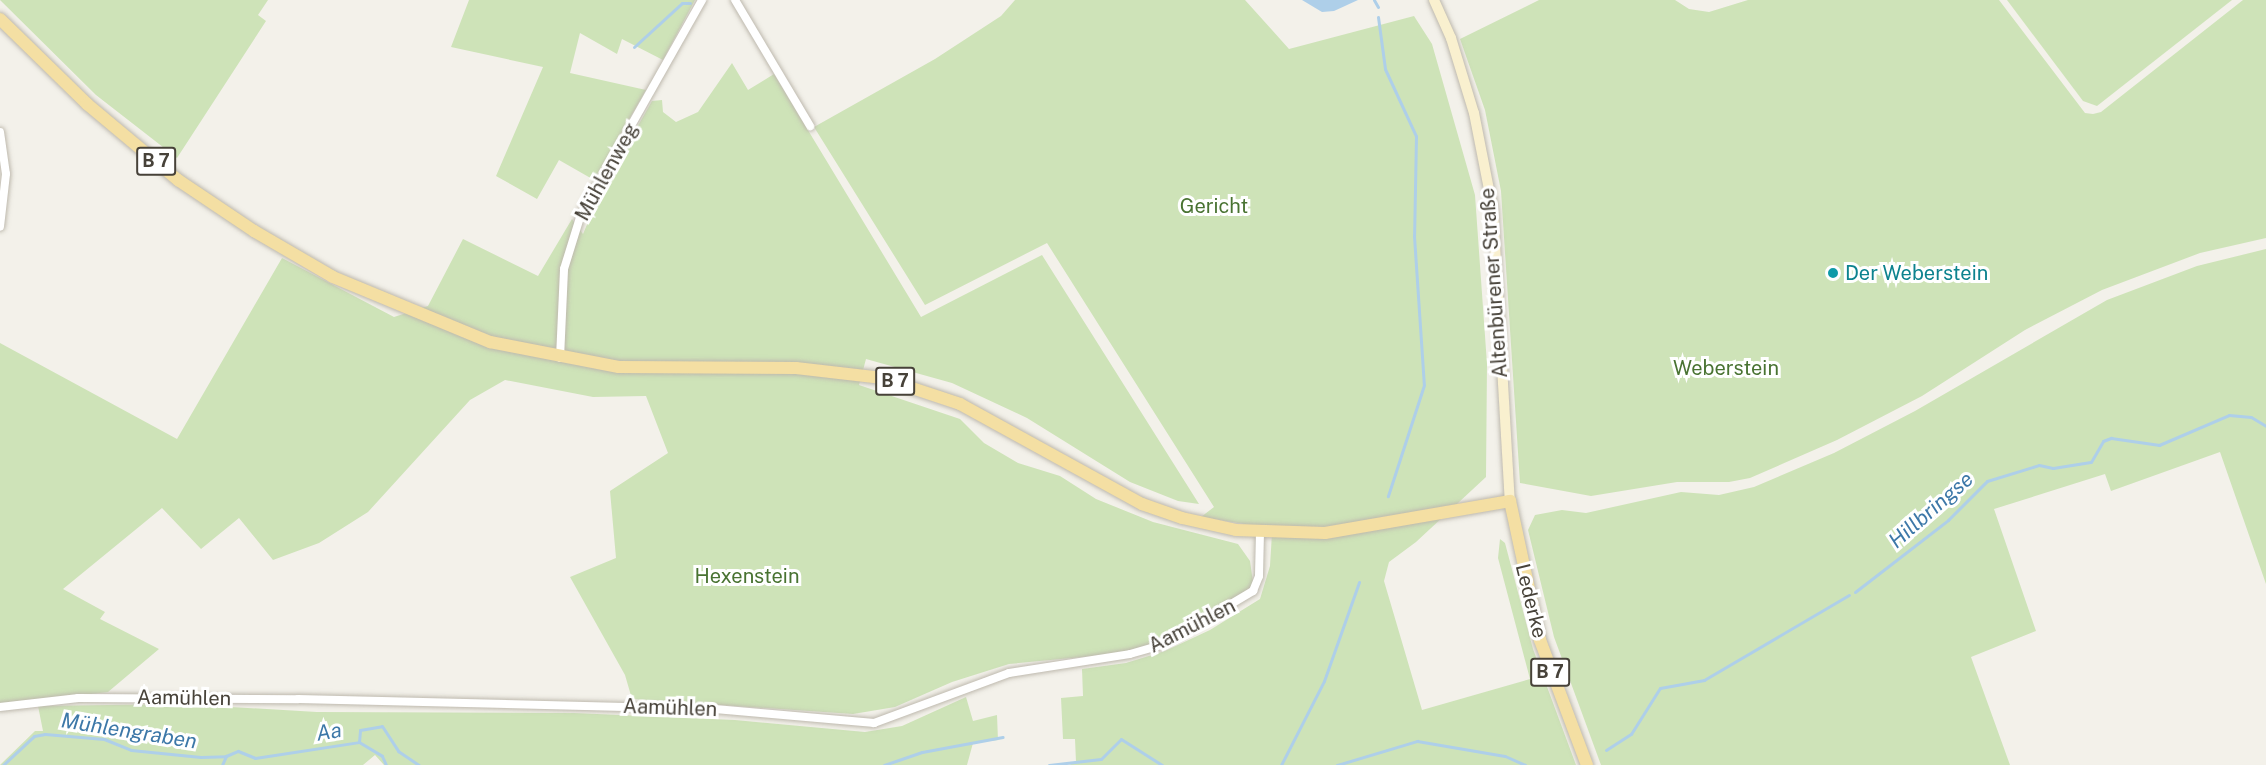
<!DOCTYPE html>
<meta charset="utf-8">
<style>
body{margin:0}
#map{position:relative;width:2266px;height:765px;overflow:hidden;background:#f3f1ea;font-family:"Public Sans",sans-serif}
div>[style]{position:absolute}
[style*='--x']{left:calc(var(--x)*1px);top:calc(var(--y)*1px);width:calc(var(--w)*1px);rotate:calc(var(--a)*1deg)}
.green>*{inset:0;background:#cee3b8}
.water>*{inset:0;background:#aecfe9}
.stream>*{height:3px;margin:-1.5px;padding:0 1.5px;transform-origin:1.5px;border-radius:1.5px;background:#aecfe9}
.roads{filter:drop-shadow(0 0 2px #beb9ae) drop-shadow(0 0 2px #beb9ae)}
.street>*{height:8px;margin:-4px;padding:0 4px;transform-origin:4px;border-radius:4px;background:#fff}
.secondary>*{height:10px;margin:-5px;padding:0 5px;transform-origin:5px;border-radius:5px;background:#f9f0cf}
.primary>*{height:12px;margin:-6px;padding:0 6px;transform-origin:6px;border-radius:6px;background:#f4dfa3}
.dots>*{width:16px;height:16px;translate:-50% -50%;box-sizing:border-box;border:3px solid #fff;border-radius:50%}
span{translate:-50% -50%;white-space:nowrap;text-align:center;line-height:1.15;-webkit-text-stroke:6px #fff;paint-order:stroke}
.shield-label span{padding:2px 4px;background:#fff;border:2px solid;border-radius:4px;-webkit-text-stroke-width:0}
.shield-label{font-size:18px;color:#474239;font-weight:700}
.street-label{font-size:20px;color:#474239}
.park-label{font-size:20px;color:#497332}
.culture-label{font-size:20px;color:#0d838f}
.left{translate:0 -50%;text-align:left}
.water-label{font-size:21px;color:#3d78a8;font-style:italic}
</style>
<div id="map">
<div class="green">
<div style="clip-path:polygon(0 0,268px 0,258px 15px,266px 21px,177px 158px,96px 95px)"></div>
<div style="clip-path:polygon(469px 0,695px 0,663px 60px,622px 39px,617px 54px,580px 33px,570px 73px,646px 90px,594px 180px,559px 160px,537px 199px,496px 176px,543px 67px,451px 47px)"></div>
<div style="clip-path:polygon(1015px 0,1245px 0,1289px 49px,1414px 16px,1432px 44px,1475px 195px,1487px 364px,1486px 477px,1416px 542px,1389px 562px,1384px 581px,1422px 710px,1530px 679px,1498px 558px,1500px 539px,1505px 543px,1533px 649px,1576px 765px,1069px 765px,1076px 762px,1075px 739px,1063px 739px,1061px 698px,1083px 696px,1082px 669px,1126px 663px,1165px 651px,1210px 630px,1260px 599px,1270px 566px,1272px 533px,1257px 526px,1201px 517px,1214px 507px,1047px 243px,925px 305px,814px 127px,935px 59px,1001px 16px)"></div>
<div style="clip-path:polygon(1539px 0,1675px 0,1689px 9px,1709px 12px,1748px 0,1999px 0,2085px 113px,2093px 114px,2101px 112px,2243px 0,2266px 0,2266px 238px,2200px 253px,2102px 290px,2025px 330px,1922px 396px,1837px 440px,1750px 478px,1729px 482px,1677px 482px,1591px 496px,1520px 483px,1501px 191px,1485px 110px,1460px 39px)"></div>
<div style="clip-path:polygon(2007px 0,2232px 0,2097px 106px,2083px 101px)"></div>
<div style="clip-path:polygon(732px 63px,748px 90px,774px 74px,921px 317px,1042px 255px,1199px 504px,1178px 501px,1130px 482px,1027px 418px,952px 383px,866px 359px,859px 385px,960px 419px,984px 443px,1018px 463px,1060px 476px,1096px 499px,1153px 522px,1238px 544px,1250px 561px,1253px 582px,1248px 591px,1161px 643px,1124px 653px,1009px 664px,952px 682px,895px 707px,853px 714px,632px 699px,625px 675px,570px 577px,616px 558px,610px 491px,668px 453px,646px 396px,593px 397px,505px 380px,470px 400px,368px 512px,319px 543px,273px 560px,239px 518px,201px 549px,162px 508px,63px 589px,105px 612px,100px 619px,159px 649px,108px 692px,0 705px,0 343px,177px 439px,282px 258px,394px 317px,428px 306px,463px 239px,538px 276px,572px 219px,583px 234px,603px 187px,652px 101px,662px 100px,663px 112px,676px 122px,698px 112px)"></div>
<div style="clip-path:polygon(2266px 249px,2266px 584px,2220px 452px,2111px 491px,2105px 474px,1994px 509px,2036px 631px,1971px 657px,2010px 765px,1601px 765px,1554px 637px,1528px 530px,1535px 515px,1562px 510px,1586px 513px,1681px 492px,1719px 495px,1754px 487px,1834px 453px,1915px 411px,2107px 300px,2197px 266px)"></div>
<div style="clip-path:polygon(966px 697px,973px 721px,997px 715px,998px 740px,973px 743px,967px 765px,384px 765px,375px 755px,363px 765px,0 765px,35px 731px,43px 731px,38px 706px,179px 704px,317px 712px,574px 713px,735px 720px,865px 732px,902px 726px)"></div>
</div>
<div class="water">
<div style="clip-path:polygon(1302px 0,1358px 0,1334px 11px,1322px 12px)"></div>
</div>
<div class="stream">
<div style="--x:1374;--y:0;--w:8;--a:60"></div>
<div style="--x:1378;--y:17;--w:52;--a:82.3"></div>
<div style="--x:1385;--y:69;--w:74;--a:65.2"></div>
<div style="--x:1416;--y:136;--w:100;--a:91.1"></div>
<div style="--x:1414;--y:236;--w:149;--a:86.2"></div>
<div style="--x:1424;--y:385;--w:117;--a:108"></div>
<div style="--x:634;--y:47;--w:65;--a:-42.5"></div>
<div style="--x:682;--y:3;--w:8;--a:0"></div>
<div style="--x:1855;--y:592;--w:118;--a:-37.7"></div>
<div style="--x:1948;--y:520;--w:55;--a:-45"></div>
<div style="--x:1987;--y:481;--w:54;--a:-17.1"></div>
<div style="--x:2039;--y:465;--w:14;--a:12"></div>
<div style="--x:2053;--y:468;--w:38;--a:-9"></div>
<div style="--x:2091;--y:462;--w:24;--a:-60"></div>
<div style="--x:2103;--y:441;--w:9;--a:-21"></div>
<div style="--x:2111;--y:438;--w:49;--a:8.3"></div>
<div style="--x:2159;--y:445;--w:76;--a:-23.2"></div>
<div style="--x:2229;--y:415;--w:22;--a:5"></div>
<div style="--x:2251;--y:417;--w:17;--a:31"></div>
<div style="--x:359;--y:742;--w:27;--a:31"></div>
<div style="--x:382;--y:756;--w:10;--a:66"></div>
<div style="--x:1606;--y:750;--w:30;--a:-33"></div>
<div style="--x:1631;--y:734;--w:54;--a:-57.8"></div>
<div style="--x:1660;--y:688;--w:45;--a:-10.3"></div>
<div style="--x:1704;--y:680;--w:168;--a:-30.4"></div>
<div style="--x:3;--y:765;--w:42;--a:-43.1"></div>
<div style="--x:34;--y:736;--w:11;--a:-10"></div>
<div style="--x:45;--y:734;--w:59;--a:4.8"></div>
<div style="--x:104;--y:739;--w:29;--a:22"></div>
<div style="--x:131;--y:750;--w:70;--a:5.7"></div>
<div style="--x:201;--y:757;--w:25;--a:-2"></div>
<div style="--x:222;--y:765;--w:10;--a:-66"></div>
<div style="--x:226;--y:756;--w:13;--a:-23"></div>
<div style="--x:238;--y:751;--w:18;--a:22"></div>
<div style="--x:255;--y:758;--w:105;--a:-8.7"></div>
<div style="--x:359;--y:742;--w:12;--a:-85"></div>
<div style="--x:360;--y:730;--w:22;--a:-10"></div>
<div style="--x:382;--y:726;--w:30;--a:57"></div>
<div style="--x:398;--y:751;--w:25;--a:34"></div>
<div style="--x:884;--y:765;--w:40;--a:-18.9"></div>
<div style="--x:922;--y:752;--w:82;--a:-10.5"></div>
<div style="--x:1049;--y:765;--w:52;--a:-6.6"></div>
<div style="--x:1101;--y:759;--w:28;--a:-45"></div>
<div style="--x:1121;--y:739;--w:49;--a:32.4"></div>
<div style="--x:1281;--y:765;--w:94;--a:-62.9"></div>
<div style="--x:1324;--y:681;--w:105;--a:-70.5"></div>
<div style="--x:1337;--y:765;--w:84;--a:-16.7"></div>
<div style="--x:1417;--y:741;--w:89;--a:9.7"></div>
<div style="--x:1505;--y:756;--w:22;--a:24"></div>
</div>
<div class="roads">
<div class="street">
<div style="--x:735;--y:0;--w:147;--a:59.2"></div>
<div style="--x:0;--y:132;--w:42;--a:81.9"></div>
<div style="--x:6;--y:174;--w:53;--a:96.5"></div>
<div style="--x:560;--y:358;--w:89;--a:-87.4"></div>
<div style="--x:564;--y:269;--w:58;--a:-72.8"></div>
<div style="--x:581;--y:214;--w:246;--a:-60.5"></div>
<div style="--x:0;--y:707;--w:79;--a:-6.6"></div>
<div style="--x:78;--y:698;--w:220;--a:0.3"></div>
<div style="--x:298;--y:699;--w:417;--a:1.4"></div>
<div style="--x:715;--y:709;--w:160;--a:5"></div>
<div style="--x:874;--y:723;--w:144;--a:-20.3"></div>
<div style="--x:1009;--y:673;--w:122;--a:-8.9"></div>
<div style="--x:1130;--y:654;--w:35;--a:-16"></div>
<div style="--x:1164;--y:644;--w:104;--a:-30.8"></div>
<div style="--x:1253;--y:591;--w:16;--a:-68"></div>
<div style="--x:1259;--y:576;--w:43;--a:-88.7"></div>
</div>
<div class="secondary">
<div style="--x:1434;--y:0;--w:42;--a:65.9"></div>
<div style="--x:1451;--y:38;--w:78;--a:73"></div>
<div style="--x:1474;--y:113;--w:99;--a:78.9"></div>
<div style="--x:1493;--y:210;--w:291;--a:86.7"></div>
</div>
<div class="primary">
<div style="--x:0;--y:19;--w:122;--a:44.3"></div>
<div style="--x:87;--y:104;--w:119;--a:39.9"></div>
<div style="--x:178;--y:180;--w:92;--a:33.9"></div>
<div style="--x:254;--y:231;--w:91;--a:30.2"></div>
<div style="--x:333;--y:277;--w:170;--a:22.5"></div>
<div style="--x:490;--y:342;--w:131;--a:11"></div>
<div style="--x:619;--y:367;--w:177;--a:0.3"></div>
<div style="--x:796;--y:368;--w:87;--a:6.6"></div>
<div style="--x:882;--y:378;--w:82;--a:18.4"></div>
<div style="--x:960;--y:404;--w:208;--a:28.8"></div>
<div style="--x:1142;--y:504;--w:42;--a:19.3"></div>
<div style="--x:1182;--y:518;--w:55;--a:12.5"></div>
<div style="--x:1236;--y:530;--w:89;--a:1.9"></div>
<div style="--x:1325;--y:533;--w:188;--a:-9.8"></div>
<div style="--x:1510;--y:501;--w:142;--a:77.8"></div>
<div style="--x:1540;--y:640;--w:134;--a:69.4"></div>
</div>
</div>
<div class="dots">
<div style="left:1833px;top:273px;background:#0f9aa8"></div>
</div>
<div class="shield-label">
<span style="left:156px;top:161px">B 7</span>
<span style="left:895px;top:381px">B 7</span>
<span style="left:1550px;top:672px">B 7</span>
</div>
<div class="street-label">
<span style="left:607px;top:172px;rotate:-61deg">Mühlenweg</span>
<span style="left:1494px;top:283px;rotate:-94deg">Altenbürener Straße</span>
<span style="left:1531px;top:601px;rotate:76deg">Lederke</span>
<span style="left:1192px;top:626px;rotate:-27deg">Aamühlen</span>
<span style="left:184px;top:698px;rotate:1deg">Aamühlen</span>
<span style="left:670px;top:708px;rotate:2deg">Aamühlen</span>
</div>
<div class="park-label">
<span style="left:1214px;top:206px">Gericht</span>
<span style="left:1726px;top:368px">Weberstein</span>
<span style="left:747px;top:576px">Hexenstein</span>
</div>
<div class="culture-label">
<span class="left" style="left:1845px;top:273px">Der Weberstein</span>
</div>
<div class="water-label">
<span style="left:1931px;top:510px;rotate:-41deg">Hillbringse</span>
<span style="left:129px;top:731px;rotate:9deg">Mühlengraben</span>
<span style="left:329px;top:732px;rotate:-9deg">Aa</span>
</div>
</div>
